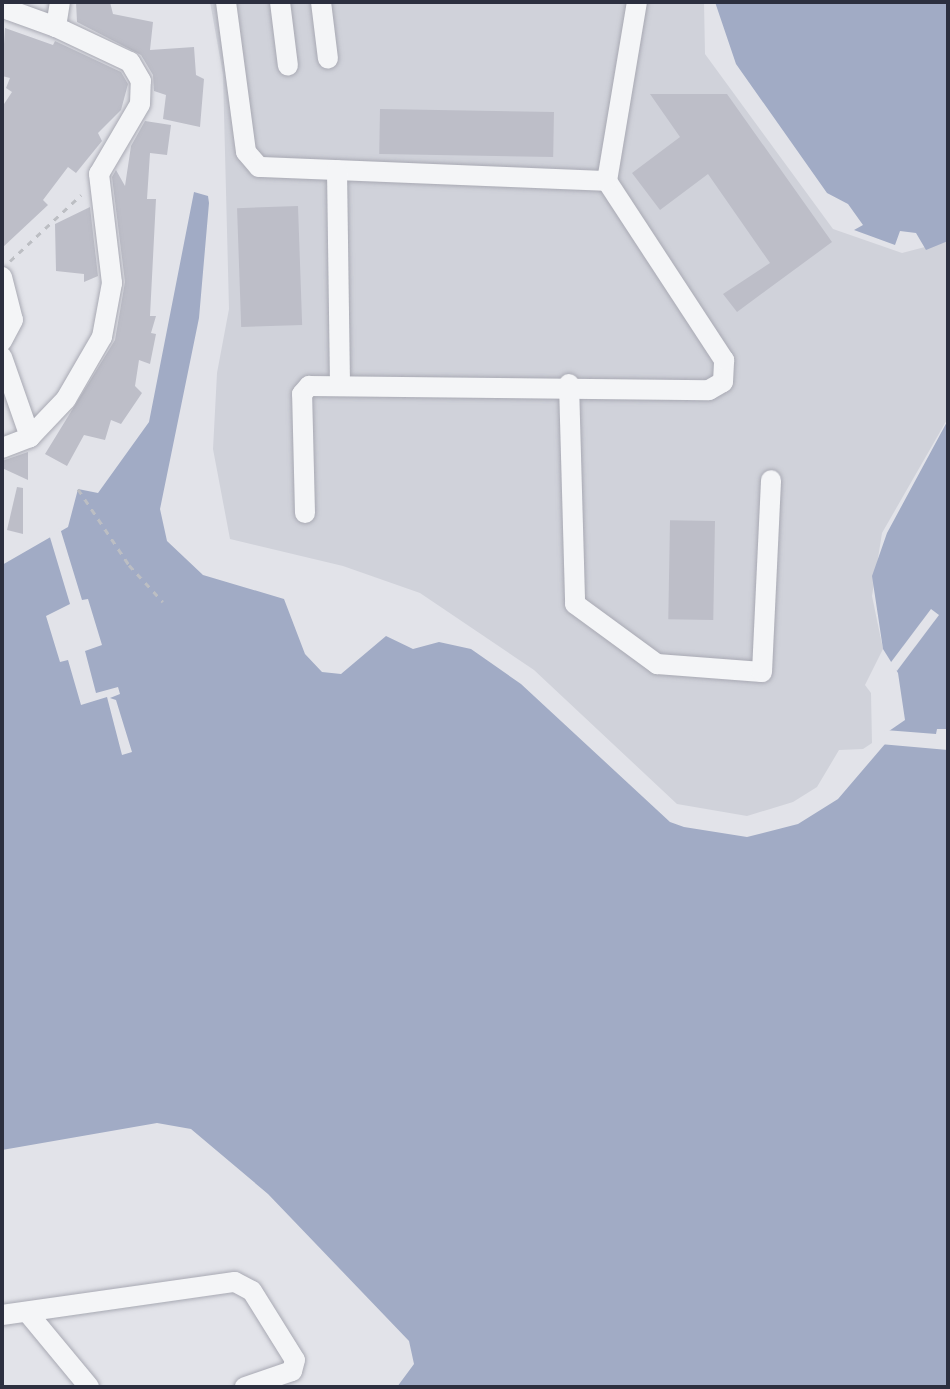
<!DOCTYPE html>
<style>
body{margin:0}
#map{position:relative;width:950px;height:1389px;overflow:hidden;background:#e2e3e9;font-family:"Roboto Condensed",sans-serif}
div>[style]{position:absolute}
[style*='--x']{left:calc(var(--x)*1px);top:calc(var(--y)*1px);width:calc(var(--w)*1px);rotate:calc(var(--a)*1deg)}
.built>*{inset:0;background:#d0d2da}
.water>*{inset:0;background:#a1abc5}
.pier>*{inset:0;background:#e2e3e9;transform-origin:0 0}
.building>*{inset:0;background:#bdbec8;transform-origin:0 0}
.path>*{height:3px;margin-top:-1.5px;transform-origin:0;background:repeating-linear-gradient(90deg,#bcbec3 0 6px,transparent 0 12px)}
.roads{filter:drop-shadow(0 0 2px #a8a9b3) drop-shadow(0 0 2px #a8a9b3)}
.minor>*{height:20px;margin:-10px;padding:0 10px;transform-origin:10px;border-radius:10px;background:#f4f5f7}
span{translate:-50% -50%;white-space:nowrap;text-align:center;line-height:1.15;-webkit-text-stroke:6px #f1f2f6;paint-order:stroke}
.frame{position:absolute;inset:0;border:4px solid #2c2f3f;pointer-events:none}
</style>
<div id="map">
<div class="built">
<div style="clip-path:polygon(210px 2px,704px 2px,705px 54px,833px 229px,902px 253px,948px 241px,948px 418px,882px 533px,872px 596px,883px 649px,865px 685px,871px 693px,872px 743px,863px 749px,839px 750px,817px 787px,793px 802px,747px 816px,677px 804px,534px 670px,420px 593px,343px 566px,230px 539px,213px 449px,217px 373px,229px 309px,223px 74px)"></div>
</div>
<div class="water">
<div style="clip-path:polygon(715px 2px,948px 2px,948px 241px,926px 250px,916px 233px,900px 231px,895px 245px,854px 230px,863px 225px,848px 204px,827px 193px,736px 64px)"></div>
<div style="clip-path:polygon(194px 192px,208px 196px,209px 203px,199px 318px,160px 509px,167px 541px,203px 575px,284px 599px,305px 654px,322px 672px,341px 674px,386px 636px,413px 649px,439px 642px,471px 649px,521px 684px,670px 822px,684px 827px,747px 837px,798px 824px,838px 799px,885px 744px,889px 731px,905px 720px,898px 673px,883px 649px,872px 576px,887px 533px,948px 420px,948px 1387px,397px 1387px,414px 1364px,409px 1341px,268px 1194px,191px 1129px,157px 1123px,2px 1150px,2px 565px,68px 527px,78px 489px,98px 493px,149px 422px)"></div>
</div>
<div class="pier">
<div style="clip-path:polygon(60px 528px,82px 600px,88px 599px,102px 645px,85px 651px,96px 693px,118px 687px,120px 694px,110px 698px,116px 700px,132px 752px,122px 755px,107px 697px,81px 705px,68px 660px,60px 662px,46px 616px,70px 604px,49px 534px)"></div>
<div style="left:931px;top:609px;width:10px;height:70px;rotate:37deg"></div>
<div style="clip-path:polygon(937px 729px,948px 729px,948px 750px,880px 744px,885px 730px,936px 734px)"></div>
</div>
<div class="building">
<div style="clip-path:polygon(76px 2px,110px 2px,113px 14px,153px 22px,150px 50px,194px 47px,196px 75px,204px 79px,200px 127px,163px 119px,166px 95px,154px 91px,153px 75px,141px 55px,77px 22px)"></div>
<div style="clip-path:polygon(5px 28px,53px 45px,55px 41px,121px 72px,128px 84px,121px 110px,98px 133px,102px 141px,76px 173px,68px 167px,43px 200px,48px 205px,2px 248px,2px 107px,12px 92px,6px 88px,10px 78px,2px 76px)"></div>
<div style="clip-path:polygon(650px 94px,727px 94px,832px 242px,737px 312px,723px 294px,770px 263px,708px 174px,660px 210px,632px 173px,680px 137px)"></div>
<div style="left:380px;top:109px;width:174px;height:45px;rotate:1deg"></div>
<div style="clip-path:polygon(145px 121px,171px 125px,167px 155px,150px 153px,147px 199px,156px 199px,150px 316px,156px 316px,151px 333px,156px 334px,150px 364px,139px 360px,135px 386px,142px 393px,121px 424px,111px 420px,105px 440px,84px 435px,67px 466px,45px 454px,115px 340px,125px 282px,112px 177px,116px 170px,125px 186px,131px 146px)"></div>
<div style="left:298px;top:206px;width:119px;height:61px;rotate:88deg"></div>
<div style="clip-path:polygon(90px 207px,98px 276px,84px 282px,84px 274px,56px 271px,55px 224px)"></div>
<div style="clip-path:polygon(28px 452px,28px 480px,2px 468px,2px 461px)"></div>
<div style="clip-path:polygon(17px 487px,23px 488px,23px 534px,7px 530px)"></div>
<div style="left:715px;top:521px;width:99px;height:45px;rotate:91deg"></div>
</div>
<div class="path">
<div style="--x:10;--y:261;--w:97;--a:-42.9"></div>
<div style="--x:78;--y:489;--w:92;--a:56.1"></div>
<div style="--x:129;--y:565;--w:50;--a:47.4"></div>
</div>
<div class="roads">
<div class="minor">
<div style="--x:4;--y:2;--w:9;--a:58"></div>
<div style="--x:9;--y:10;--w:50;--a:19.9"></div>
<div style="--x:56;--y:27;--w:25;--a:-81"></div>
<div style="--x:226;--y:2;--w:151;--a:82.4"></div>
<div style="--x:246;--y:152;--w:20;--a:49"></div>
<div style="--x:259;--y:167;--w:348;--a:2.3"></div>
<div style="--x:280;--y:2;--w:64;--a:82.9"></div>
<div style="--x:321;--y:2;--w:57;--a:83"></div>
<div style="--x:337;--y:170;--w:214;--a:89.2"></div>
<div style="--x:2;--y:277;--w:44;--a:75.7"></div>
<div style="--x:13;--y:320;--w:24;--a:118"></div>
<div style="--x:2;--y:357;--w:85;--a:70.7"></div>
<div style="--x:569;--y:384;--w:220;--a:88.4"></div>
<div style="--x:575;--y:604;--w:102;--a:36.2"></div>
<div style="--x:657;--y:664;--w:105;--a:4.4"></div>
<div style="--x:762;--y:672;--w:192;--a:-87.3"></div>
<div style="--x:2;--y:448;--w:30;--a:-21"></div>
<div style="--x:30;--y:437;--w:52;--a:-46.5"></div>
<div style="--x:66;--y:399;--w:72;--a:-59.9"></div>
<div style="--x:102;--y:337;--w:55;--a:-79.5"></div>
<div style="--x:112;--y:283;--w:110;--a:-96.8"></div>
<div style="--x:99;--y:174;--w:81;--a:-59.6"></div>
<div style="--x:140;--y:104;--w:23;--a:-88"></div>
<div style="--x:141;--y:81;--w:22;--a:-120"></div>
<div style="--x:130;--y:62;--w:82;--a:-154.7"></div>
<div style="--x:305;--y:513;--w:119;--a:-91.4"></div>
<div style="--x:302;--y:394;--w:11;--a:-49"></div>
<div style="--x:309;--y:386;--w:400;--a:0.6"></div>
<div style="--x:709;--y:390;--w:16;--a:-30"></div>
<div style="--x:723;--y:382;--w:22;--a:-87"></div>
<div style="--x:724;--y:360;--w:214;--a:-123.2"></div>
<div style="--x:607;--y:181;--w:181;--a:-80.5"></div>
<div style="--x:27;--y:1312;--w:97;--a:50.4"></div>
<div style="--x:2;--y:1315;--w:235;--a:-8.1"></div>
<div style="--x:235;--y:1282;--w:19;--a:28"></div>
<div style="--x:252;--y:1291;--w:81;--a:58.1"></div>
<div style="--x:295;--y:1360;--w:11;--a:105"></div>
<div style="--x:292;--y:1371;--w:50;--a:161.2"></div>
</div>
</div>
<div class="frame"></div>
</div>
